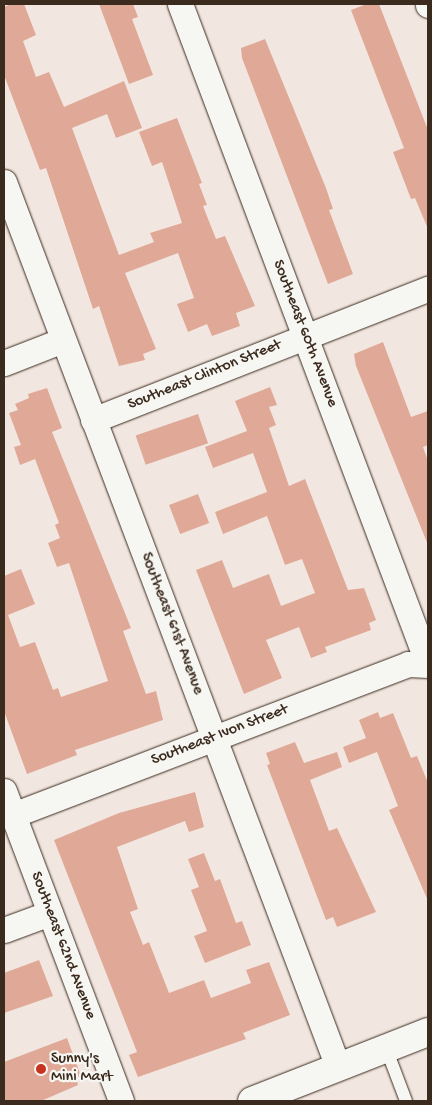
<!DOCTYPE html>
<style>
body{margin:0}
#map{position:relative;width:432px;height:1105px;overflow:hidden;background:#f2e7e0;font-family:"Gochi Hand",sans-serif}
div>[style]{position:absolute}
[style*='--x']{left:calc(var(--x)*1px);top:calc(var(--y)*1px);width:calc(var(--w)*1px);rotate:calc(var(--a)*1deg)}
.building>*{inset:0;background:#e0a997;transform-origin:0 0}
.roads{filter:drop-shadow(0 0 1px #3b2a1e) drop-shadow(0 0 1px #3b2a1e)}
.service>*{height:12px;margin:-6px;padding:0 6px;transform-origin:6px;border-radius:6px;background:#f6f6f2}
.minor>*{height:25px;margin:-12.5px;padding:0 12.5px;transform-origin:12.5px;border-radius:12.5px;background:#f6f6f2}
.secondary>*{height:28px;margin:-14px;padding:0 14px;transform-origin:14px;border-radius:14px;background:#f6f6f2}
.dots>*{width:14px;height:14px;translate:-50% -50%;box-sizing:border-box;border:2px solid #f6f6f2;border-radius:50%}
span{translate:-50% -50%;white-space:nowrap;text-align:center;line-height:1.15;-webkit-text-stroke:4.5px #f6f6f2;paint-order:stroke}
.street-label{font-size:16px;color:#3b2a1e}
.poi-label{font-size:16px;color:#3b2a1e}
.left{translate:0 -50%;text-align:left}
.frame{position:absolute;inset:0;border:5px solid #3b2a1e;pointer-events:none}
</style>
<div id="map">
<div class="building">
<div style="clip-path:polygon(11px 4px,24px 4px,36px 35px,23px 41px,36px 77px,49px 72px,64px 107px,124px 81px,142px 128px,116px 138px,107px 114px,72px 128px,119px 255px,154px 242px,150px 233px,182px 223px,162px 162px,152px 166px,139px 132px,177px 118px,202px 183px,199px 184px,207px 205px,203px 206px,216px 239px,225px 236px,255px 306px,236px 313px,240px 326px,212px 336px,207px 324px,188px 332px,177px 304px,194px 298px,178px 253px,125px 273px,156px 349px,143px 354px,145px 360px,119px 366px,99px 306px,93px 309px,46px 168px,40px 170px,4px 75px,4px 7px)"></div>
<div style="clip-path:polygon(99px 4px,133px 4px,138px 17px,132px 19px,153px 75px,129px 84px)"></div>
<div style="clip-path:polygon(367px 4px,379px 4px,428px 130px,428px 229px,415px 198px,411px 199px,393px 152px,404px 148px,351px 10px)"></div>
<div style="clip-path:polygon(265px 39px,326px 188px,333px 209px,329px 210px,353px 274px,328px 284px,242px 58px,241px 48px)"></div>
<div style="clip-path:polygon(383px 342px,411px 417px,428px 411px,428px 445px,423px 447px,428px 461px,428px 545px,356px 366px,354px 354px)"></div>
<div style="clip-path:polygon(270px 387px,277px 405px,269px 407px,276px 425px,269px 428px,289px 486px,305px 479px,348px 590px,364px 588px,376px 620px,369px 623px,371px 630px,325px 647px,327px 652px,311px 658px,299px 627px,266px 640px,282px 678px,244px 694px,196px 570px,222px 560px,233px 588px,269px 574px,281px 606px,315px 593px,302px 559px,285px 565px,267px 516px,223px 534px,215px 512px,267px 492px,253px 453px,213px 468px,205px 447px,247px 431px,235px 401px)"></div>
<div style="clip-path:polygon(47px 388px,62px 428px,52px 432px,131px 628px,123px 631px,146px 694px,156px 691px,163px 720px,75px 750px,77px 755px,27px 774px,4px 711px,4px 576px,21px 569px,35px 604px,8px 615px,20px 647px,35px 642px,53px 690px,58px 688px,61px 697px,108px 681px,69px 563px,57px 567px,48px 543px,60px 538px,55px 525px,59px 523px,35px 459px,20px 465px,14px 447px,21px 445px,9px 413px,18px 410px,15px 404px,29px 398px,28px 394px)"></div>
<div style="left:198px;top:414px;width:31px;height:66px;rotate:71deg"></div>
<div style="left:198px;top:494px;width:31px;height:31px;rotate:69deg"></div>
<div style="clip-path:polygon(378px 712px,380px 718px,393px 713px,411px 758px,417px 756px,428px 783px,428px 901px,389px 810px,398px 806px,377px 752px,349px 763px,343px 747px,366px 738px,359px 720px)"></div>
<div style="clip-path:polygon(295px 742px,304px 763px,337px 752px,342px 767px,310px 780px,329px 831px,337px 828px,376px 912px,337px 927px,333px 917px,326px 920px,267px 765px,270px 764px,266px 753px)"></div>
<div style="clip-path:polygon(195px 792px,204px 827px,189px 832px,185px 821px,117px 847px,138px 909px,130px 912px,143px 945px,149px 942px,169px 993px,204px 980px,211px 998px,251px 983px,246px 970px,269px 962px,290px 1015px,243px 1033px,246px 1039px,138px 1077px,129px 1055px,137px 1052px,54px 840px,119px 813px)"></div>
<div style="clip-path:polygon(204px 853px,215px 881px,220px 879px,236px 923px,242px 921px,251px 945px,205px 963px,194px 936px,207px 931px,191px 890px,199px 887px,188px 859px)"></div>
<div style="clip-path:polygon(39px 960px,53px 996px,4px 1013px,4px 973px)"></div>
<div style="clip-path:polygon(67px 1038px,81px 1076px,76px 1078px,78px 1085px,41px 1101px,4px 1101px,4px 1062px)"></div>
</div>
<div class="roads">
<div class="service">
<div style="--x:386;--y:1048;--w:57;--a:69.3"></div>
</div>
<div class="minor">
<div style="--x:180;--y:4;--w:705;--a:69.41"></div>
<div style="--x:428;--y:4;--w:1;--a:90"></div>
<div style="--x:4;--y:182;--w:946;--a:69.32"></div>
<div style="--x:4;--y:363;--w:63;--a:-21.3"></div>
<div style="--x:93;--y:420;--w:360;--a:-21.4"></div>
<div style="--x:4;--y:791;--w:331;--a:69.3"></div>
<div style="--x:13;--y:815;--w:423;--a:-20.9"></div>
<div style="--x:408;--y:664;--w:20;--a:3"></div>
<div style="--x:4;--y:930;--w:49;--a:-20.3"></div>
</div>
<div class="secondary">
<div style="--x:252;--y:1101;--w:189;--a:-21.4"></div>
</div>
</div>
<div class="dots">
<div style="left:41px;top:1069px;background:#c8321e"></div>
</div>
<div class="street-label">
<span style="left:304px;top:334px;rotate:69deg">Southeast 60th Avenue</span>
<span style="left:205px;top:376px;rotate:-22deg">Southeast Clinton Street</span>
<span style="left:171px;top:624px;rotate:69deg">Southeast 61st Avenue</span>
<span style="left:220px;top:736px;rotate:-21deg">Southeast Ivon Street</span>
<span style="left:62px;top:946px;rotate:69deg">Southeast 62nd Avenue</span>
</div>
<div class="poi-label">
<span class="left" style="left:51px;top:1069px">Sunny's<br>Mini Mart</span>
</div>
<div class="frame"></div>
</div>
